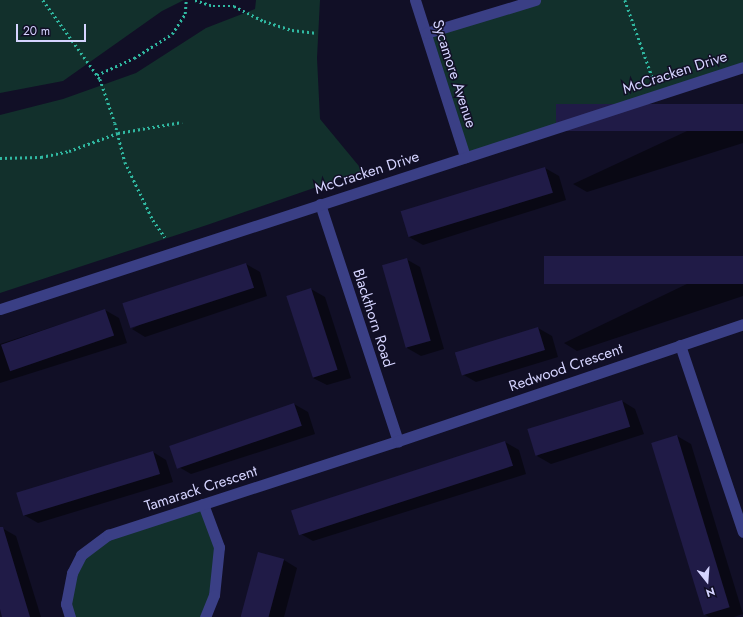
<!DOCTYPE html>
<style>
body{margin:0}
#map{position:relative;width:743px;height:617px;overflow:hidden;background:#110f26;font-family:Jost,sans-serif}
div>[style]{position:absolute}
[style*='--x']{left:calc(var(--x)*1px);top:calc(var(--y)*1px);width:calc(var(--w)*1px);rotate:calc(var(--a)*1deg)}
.green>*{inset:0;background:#12302c}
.shadow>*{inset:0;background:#0007}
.building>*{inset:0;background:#201b47;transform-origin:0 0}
.path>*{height:2.5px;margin-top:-1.25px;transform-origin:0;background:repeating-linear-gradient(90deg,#30b8a1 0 2px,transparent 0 5px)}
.minor>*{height:11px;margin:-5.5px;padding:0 5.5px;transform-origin:5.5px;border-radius:5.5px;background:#3a3f85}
span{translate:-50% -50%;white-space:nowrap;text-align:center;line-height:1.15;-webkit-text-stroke:3px #110f26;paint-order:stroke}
.street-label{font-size:15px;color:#d5d4ff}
.north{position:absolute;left:687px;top:561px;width:40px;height:40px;-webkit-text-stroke:3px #110f26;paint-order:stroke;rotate:163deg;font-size:11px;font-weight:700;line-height:16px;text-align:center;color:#d5d4ff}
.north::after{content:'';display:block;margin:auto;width:14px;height:18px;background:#d5d4ff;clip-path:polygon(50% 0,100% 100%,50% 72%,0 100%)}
.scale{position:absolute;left:16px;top:24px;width:70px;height:18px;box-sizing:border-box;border:2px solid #d5d4ff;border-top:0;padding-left:5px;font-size:12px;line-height:14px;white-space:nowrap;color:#d5d4ff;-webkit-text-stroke:3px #110f26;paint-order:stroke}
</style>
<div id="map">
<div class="green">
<div style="clip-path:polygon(0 0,184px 0,162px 11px,63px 81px,0 93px)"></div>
<div style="clip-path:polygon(256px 0,320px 0,317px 58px,320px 119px,363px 171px,207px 225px,0 293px,0 115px,63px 99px,136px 73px,206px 28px,255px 9px)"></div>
<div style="clip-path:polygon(535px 0,743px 0,743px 67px,465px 157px,426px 33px)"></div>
<div style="clip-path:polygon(203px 504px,219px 547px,205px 617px,70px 617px,72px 573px,81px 555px,108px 535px)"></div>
</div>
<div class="shadow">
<div style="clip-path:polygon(743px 105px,743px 143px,587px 192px,573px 184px)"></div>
<div style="clip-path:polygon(545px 168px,559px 176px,566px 200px,423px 245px,409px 237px)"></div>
<div style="clip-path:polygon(743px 257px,743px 296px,577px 351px,564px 343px)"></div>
<div style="clip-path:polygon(406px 259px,420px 267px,444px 349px,421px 356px,407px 348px)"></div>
<div style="clip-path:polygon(246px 264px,260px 272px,267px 296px,145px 337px,132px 329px)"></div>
<div style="clip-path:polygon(311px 289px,325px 297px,351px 378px,327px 385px,313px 378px,288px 296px)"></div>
<div style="clip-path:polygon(105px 310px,119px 318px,127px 343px,0 383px,0 344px)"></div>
<div style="clip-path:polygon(538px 328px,552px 336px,558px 357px,476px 382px,462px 374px)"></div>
<div style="clip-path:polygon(622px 401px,635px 409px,644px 434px,551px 464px,537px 456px)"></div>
<div style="clip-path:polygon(294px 404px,308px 412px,315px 434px,191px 474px,177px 466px)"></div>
<div style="clip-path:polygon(677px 436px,691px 444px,743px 614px,734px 617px,709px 617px,704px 614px)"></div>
<div style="clip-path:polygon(505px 442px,519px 450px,526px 474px,313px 541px,299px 533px)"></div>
<div style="clip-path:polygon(153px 452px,166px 460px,173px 482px,38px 523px,24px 515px)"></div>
<div style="clip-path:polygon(0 528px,2px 528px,16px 536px,41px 617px,3px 617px,0 606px)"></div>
<div style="clip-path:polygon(284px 560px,297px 568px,284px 617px,242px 617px)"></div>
</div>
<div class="building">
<div style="left:743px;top:104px;width:27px;height:187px;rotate:90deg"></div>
<div style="left:545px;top:167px;width:27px;height:151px;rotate:73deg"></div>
<div style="left:743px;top:256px;width:28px;height:199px;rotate:90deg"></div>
<div style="left:407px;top:258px;width:86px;height:26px;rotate:74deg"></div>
<div style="left:246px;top:263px;width:26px;height:130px;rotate:72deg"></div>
<div style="left:311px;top:288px;width:86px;height:26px;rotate:72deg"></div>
<div style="left:105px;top:309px;width:28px;height:110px;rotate:71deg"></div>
<div style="left:538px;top:327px;width:24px;height:87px;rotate:73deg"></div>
<div style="left:622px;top:400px;width:28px;height:99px;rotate:73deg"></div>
<div style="left:294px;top:403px;width:24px;height:132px;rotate:71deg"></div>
<div style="left:677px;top:435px;width:180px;height:27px;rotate:73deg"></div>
<div style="left:505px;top:441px;width:26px;height:225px;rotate:72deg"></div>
<div style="left:153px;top:451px;width:24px;height:143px;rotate:73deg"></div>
<div style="clip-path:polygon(0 527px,3px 527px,30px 617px,2px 617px,0 609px)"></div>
<div style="left:258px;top:552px;width:27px;height:67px;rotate:15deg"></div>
</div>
<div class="path">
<div style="--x:43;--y:0;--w:97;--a:54.2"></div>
<div style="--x:100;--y:79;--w:46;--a:71.2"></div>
<div style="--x:115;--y:123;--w:40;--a:75.6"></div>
<div style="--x:125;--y:162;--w:64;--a:64.2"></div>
<div style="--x:153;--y:220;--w:21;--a:55"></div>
<div style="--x:195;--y:0;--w:19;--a:18"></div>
<div style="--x:213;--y:6;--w:21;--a:0"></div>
<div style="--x:234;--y:6;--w:34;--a:27"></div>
<div style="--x:264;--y:21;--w:29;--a:18"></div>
<div style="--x:292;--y:30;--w:23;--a:7"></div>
<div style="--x:625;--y:0;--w:84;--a:70.5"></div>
<div style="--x:97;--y:75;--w:41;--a:-24.7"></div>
<div style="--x:134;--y:58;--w:45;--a:-32.3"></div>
<div style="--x:172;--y:34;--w:24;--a:-57"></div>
<div style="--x:185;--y:14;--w:14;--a:-86"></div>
<div style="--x:0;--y:158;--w:41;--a:-1.4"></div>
<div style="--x:41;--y:157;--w:29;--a:-12"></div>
<div style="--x:69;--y:151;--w:52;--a:-20.2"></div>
<div style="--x:118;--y:133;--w:65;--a:-9.8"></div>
</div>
<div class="minor">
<div style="--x:415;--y:0;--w:165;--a:72.3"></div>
<div style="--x:426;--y:33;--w:114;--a:-16.8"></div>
<div style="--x:320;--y:204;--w:250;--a:71.8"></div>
<div style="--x:0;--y:309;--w:781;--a:-18.04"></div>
<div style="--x:680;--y:345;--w:197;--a:71.4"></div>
<div style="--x:203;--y:504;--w:46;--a:69.6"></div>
<div style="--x:219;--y:547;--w:48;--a:95.9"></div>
<div style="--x:214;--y:595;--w:24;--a:112"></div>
<div style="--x:70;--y:617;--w:14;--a:-107"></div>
<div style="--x:66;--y:604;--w:32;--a:-79"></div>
<div style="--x:72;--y:573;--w:20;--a:-63"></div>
<div style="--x:81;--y:555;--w:34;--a:-37"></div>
<div style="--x:108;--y:535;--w:305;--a:-18"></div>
<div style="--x:398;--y:441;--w:364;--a:-18.7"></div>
</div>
<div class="street-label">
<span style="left:675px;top:73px;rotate:-18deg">McCracken Drive</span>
<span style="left:454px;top:74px;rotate:72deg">Sycamore Avenue</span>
<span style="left:367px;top:173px;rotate:-18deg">McCracken Drive</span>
<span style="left:373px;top:318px;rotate:72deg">Blackthorn Road</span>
<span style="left:566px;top:368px;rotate:-19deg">Redwood Crescent</span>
<span style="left:201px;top:489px;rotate:-18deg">Tamarack Crescent</span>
</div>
<div class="north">N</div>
<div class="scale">20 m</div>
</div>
